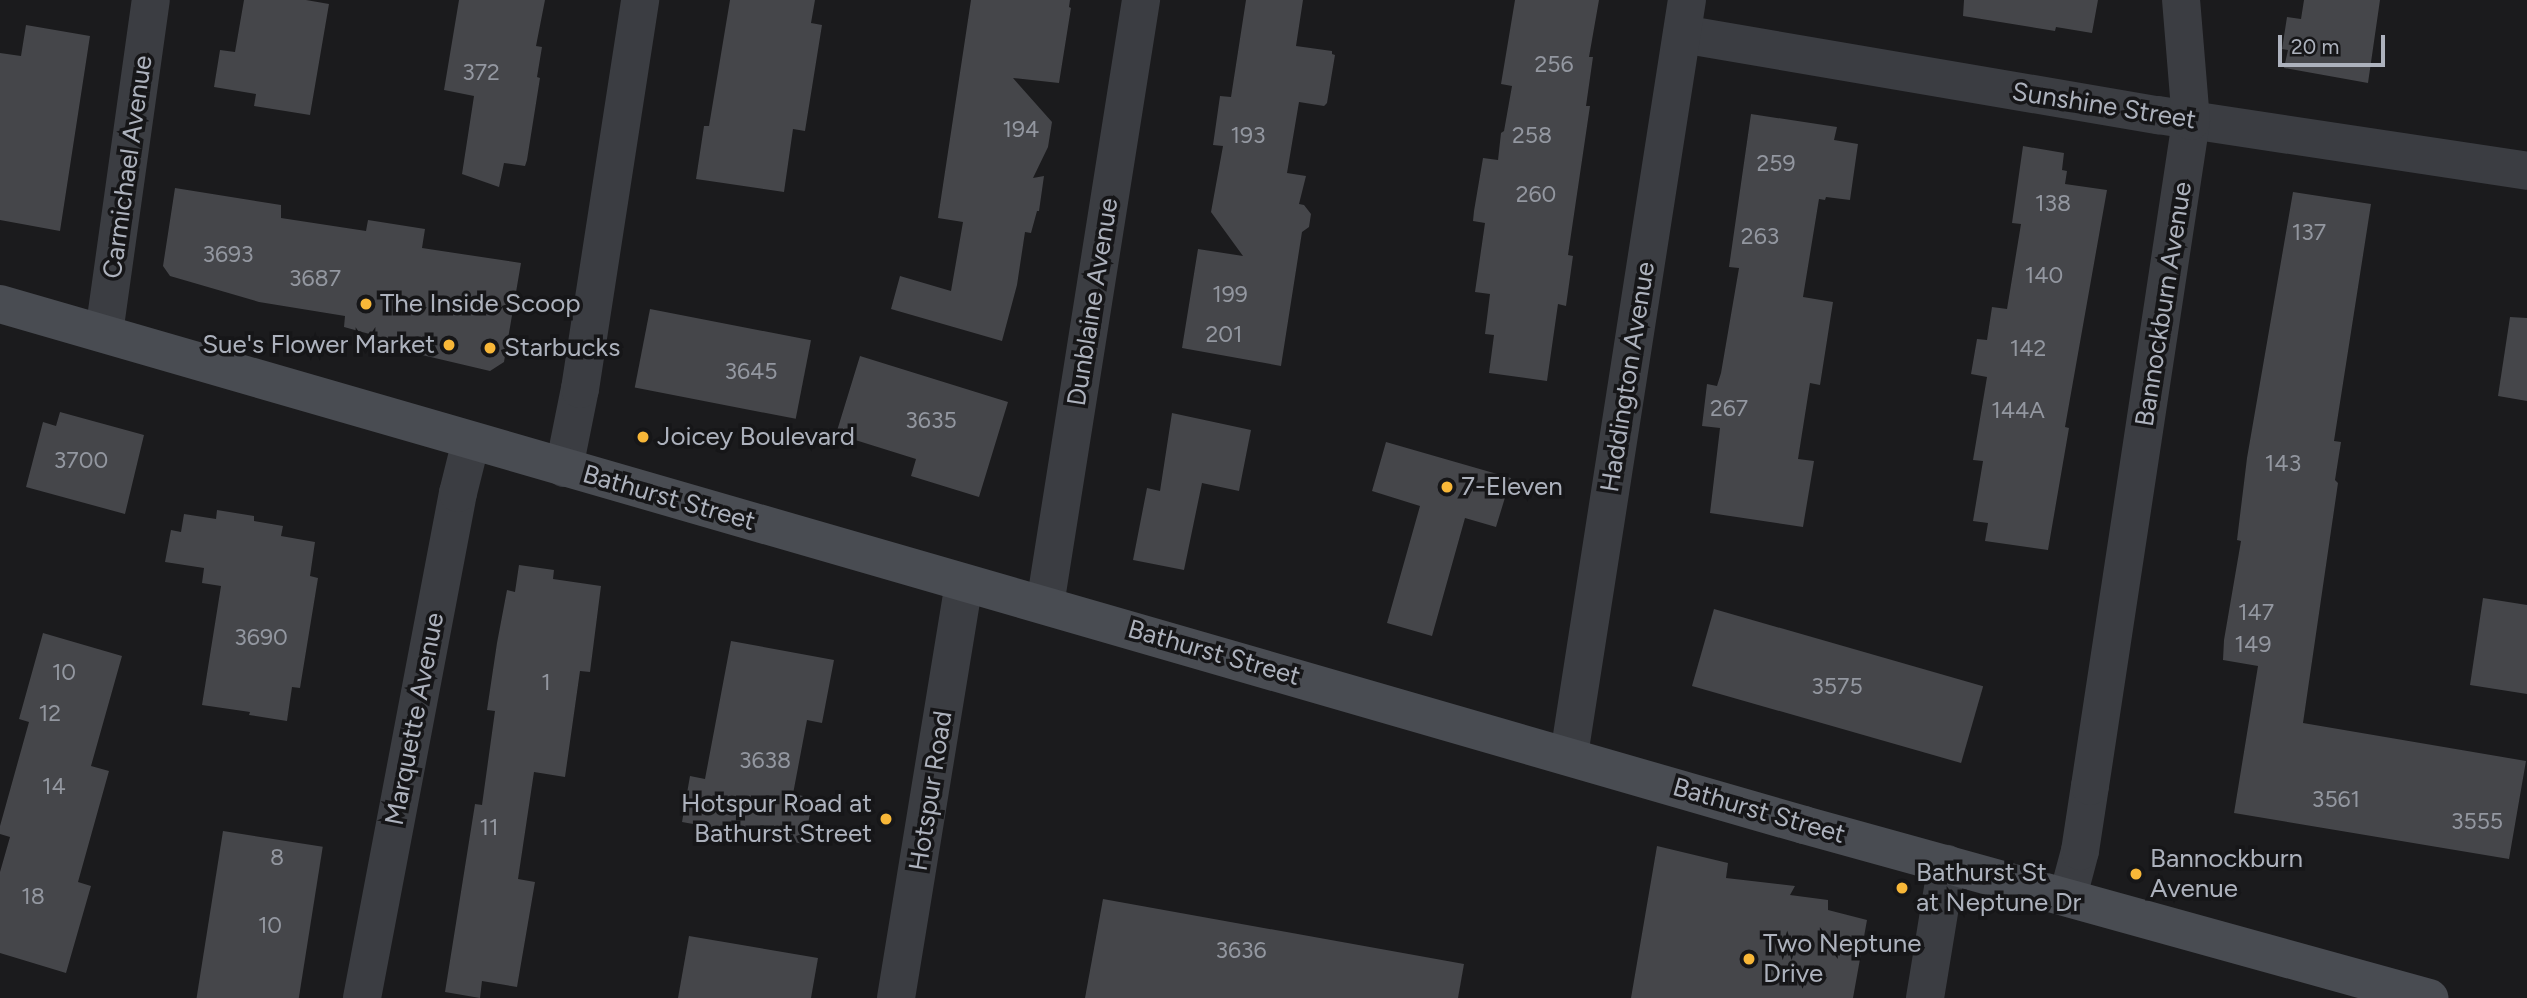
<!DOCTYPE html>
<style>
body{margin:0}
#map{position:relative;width:2527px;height:998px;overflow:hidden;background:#1b1b1d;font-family:Figtree,sans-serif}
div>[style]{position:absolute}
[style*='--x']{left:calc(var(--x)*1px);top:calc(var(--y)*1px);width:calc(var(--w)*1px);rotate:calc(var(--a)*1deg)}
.building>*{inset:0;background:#45464a;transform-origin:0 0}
.minor>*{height:38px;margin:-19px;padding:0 19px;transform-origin:19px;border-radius:19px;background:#3b3d42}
.secondary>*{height:38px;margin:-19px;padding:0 19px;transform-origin:19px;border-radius:19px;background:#494c52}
.dots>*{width:19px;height:19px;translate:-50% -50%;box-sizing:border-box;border:4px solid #161618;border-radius:50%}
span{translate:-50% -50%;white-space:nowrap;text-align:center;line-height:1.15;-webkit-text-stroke:7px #161618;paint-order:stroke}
.number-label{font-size:23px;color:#9397a0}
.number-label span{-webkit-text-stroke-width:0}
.street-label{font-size:26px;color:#adb2bd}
.poi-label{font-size:26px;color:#adb2bd}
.left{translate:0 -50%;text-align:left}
.right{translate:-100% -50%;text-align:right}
.scale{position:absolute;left:2278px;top:35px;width:107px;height:32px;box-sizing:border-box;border:4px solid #adb2bd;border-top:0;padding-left:9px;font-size:21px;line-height:24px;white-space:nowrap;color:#adb2bd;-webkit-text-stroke:5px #161618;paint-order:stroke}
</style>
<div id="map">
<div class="building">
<div style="clip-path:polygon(244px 0,306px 0,329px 4px,310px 115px,254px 106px,256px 94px,214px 87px,220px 50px,235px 52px)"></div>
<div style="clip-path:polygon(459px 0,545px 0,536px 46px,542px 47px,537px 77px,540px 78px,527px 160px,525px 166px,504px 163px,499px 187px,462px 174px,474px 96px,444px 90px)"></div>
<div style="clip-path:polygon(730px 0,815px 0,811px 23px,822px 25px,805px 131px,793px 129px,784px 192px,696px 179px,704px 126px,709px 126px)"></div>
<div style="clip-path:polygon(971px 0,1070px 0,1069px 7px,1071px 8px,1059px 83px,1013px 78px,1052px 122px,1048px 147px,1033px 178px,1044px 176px,1039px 211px,1037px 211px,1031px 233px,1025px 232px,1017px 285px,1002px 341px,891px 309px,900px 276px,951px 291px,963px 222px,938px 218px)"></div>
<div style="clip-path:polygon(1246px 0,1303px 0,1296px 46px,1332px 51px,1332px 54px,1335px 55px,1327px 103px,1324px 106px,1299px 102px,1287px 173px,1306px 176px,1299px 204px,1304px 205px,1311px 214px,1309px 227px,1302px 232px,1281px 366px,1182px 348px,1198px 249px,1243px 256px,1211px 212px,1223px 146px,1213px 145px,1220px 96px,1231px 97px)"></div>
<div style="clip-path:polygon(1515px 0,1599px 0,1589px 57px,1593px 57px,1586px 106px,1590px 106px,1568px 255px,1573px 256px,1566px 306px,1558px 304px,1547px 381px,1489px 373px,1494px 335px,1485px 334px,1490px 294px,1475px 292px,1485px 223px,1473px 221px,1474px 211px,1483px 158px,1498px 160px,1501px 133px,1504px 131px,1512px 86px,1501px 84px)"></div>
<div style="clip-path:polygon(1964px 0,2098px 0,2092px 33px,2056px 27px,2055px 31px,1963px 16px)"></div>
<div style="clip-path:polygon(2304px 0,2380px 0,2368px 83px,2284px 68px,2288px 50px,2282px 49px,2287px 17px,2301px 19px)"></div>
<div style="clip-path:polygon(26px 25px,90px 36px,60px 231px,0 220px,0 53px,21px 56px)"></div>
<div style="clip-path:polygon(1751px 114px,1837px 127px,1834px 140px,1858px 144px,1850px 200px,1826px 197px,1825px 200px,1819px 199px,1803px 297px,1833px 302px,1820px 385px,1810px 383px,1798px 459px,1814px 461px,1803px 527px,1710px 513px,1720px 428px,1702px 426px,1707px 384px,1717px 386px,1721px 373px,1739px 268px,1729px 267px)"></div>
<div style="clip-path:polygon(2023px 146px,2064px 153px,2062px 170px,2067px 171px,2065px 184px,2107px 190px,2065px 427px,2069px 428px,2048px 550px,1985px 541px,1988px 523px,1973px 521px,1983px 461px,1973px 460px,1987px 377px,1971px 374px,1977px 339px,1987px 340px,1992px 307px,2007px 309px,2021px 224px,2012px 223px)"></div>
<div style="clip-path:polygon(175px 188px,281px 205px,281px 218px,366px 231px,368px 220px,425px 229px,422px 248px,521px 263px,504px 362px,490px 371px,422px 355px,424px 349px,344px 327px,345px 316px,259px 302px,170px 276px,163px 266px)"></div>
<div style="clip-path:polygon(2293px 192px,2371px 204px,2334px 441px,2341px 442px,2335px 480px,2338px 483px,2303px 723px,2526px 761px,2509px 859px,2234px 813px,2258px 666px,2223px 660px,2224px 640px,2241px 541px,2237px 540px,2247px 458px)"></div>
<div style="left:650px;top:309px;width:164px;height:80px;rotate:11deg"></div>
<div style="clip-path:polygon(2510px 317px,2527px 318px,2527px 401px,2498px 396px)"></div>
<div style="clip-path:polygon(860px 356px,1008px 402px,979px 497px,911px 476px,916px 459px,836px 434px)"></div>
<div style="clip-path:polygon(60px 412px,144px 435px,125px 514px,26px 487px,43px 422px,56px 426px)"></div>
<div style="clip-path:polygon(1172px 413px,1251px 430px,1239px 491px,1202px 483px,1184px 570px,1133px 560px,1147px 488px,1160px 491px)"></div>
<div style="clip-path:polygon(1386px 442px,1511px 478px,1496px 527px,1465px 518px,1432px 636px,1387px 623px,1420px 506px,1372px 491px)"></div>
<div style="clip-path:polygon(217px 510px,254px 516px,254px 521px,283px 526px,281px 536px,315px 542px,310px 576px,318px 578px,300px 688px,292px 687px,287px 721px,249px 715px,250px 712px,202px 705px,221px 586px,202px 583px,204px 568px,165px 562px,171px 530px,181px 532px,184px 514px,216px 519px)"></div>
<div style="clip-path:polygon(519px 565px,554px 570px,553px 579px,601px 586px,590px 672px,580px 671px,565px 777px,534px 772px,518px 879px,535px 882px,517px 987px,482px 981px,480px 998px,445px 992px,475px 804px,482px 805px,495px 711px,487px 710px,497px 643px,507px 590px,515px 592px)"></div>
<div style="clip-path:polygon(2483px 598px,2527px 605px,2527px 694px,2470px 685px)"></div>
<div style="left:1714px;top:609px;width:280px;height:80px;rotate:16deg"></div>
<div style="clip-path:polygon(43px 633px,122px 656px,91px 766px,109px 771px,78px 882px,91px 886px,66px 973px,0 953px,0 872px,10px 837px,0 834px,0 826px,29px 722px,19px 719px)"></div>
<div style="clip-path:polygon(731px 641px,834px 660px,822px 723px,807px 720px,793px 794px,813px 798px,804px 844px,682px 822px,690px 776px,705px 779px)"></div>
<div style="left:223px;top:831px;width:101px;height:169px;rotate:9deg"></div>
<div style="clip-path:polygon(1657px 846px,1728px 863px,1726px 878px,1795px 886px,1790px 895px,1828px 900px,1828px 910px,1867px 920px,1853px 998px,1631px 998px)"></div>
<div style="clip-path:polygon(1103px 899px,1464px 964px,1458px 998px,1085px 998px)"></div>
<div style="clip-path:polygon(689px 936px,818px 958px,811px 998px,678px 998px)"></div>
</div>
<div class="minor">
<div style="--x:1682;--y:34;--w:483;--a:9.7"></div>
<div style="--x:2158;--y:115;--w:373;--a:8.6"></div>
<div style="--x:104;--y:333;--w:336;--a:-82"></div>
<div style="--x:564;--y:468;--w:81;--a:-78.6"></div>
<div style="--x:580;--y:389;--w:394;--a:-81.2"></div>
<div style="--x:1045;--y:605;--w:613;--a:-80.98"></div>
<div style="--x:1569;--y:755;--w:764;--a:-81.12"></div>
<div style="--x:2068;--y:896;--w:47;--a:-75.1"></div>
<div style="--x:2080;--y:851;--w:66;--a:-81.3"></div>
<div style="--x:2090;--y:786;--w:673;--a:-81.36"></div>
<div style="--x:2191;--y:121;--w:121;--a:-94.7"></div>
<div style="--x:362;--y:998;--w:514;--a:-79.24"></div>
<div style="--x:458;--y:493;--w:54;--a:-76"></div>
<div style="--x:896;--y:998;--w:420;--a:-80.7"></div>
<div style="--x:1925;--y:998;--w:136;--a:-80.7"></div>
</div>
<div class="secondary">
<div style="--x:0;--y:304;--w:1878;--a:16.11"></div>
<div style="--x:1804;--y:825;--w:649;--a:15.47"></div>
</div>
<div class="dots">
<div style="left:366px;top:304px;background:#f8b738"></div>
<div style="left:449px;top:345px;background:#f8b738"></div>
<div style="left:490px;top:348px;background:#f8b738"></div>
<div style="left:643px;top:437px;background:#f8b738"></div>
<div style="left:1447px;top:487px;background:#f8b738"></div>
<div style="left:886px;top:819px;background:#f8b738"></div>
<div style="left:2136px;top:874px;background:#f8b738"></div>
<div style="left:1902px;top:888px;background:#f8b738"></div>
<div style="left:1749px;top:959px;background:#f8b738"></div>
</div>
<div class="number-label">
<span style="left:1554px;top:64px">256</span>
<span style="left:481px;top:72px">372</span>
<span style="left:1021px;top:129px">194</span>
<span style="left:1248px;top:135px">193</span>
<span style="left:1532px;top:135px">258</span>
<span style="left:1776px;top:163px">259</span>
<span style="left:1536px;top:194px">260</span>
<span style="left:2053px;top:203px">138</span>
<span style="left:2309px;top:232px">137</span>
<span style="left:1760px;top:236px">263</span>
<span style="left:228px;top:254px">3693</span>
<span style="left:2044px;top:275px">140</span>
<span style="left:315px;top:278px">3687</span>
<span style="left:1230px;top:294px">199</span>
<span style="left:1224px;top:334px">201</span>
<span style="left:2028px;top:348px">142</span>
<span style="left:751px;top:371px">3645</span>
<span style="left:1729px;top:408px">267</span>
<span style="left:2018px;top:410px">144A</span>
<span style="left:931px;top:420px">3635</span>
<span style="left:81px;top:460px">3700</span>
<span style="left:2283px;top:463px">143</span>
<span style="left:2256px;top:612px">147</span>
<span style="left:261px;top:637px">3690</span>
<span style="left:2253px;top:644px">149</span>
<span style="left:64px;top:672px">10</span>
<span style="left:546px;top:682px">1</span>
<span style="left:1837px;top:686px">3575</span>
<span style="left:50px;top:713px">12</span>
<span style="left:765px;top:760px">3638</span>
<span style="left:54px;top:786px">14</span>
<span style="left:2336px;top:799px">3561</span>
<span style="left:2477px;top:821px">3555</span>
<span style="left:489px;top:827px">11</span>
<span style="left:277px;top:857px">8</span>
<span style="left:33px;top:896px">18</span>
<span style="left:270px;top:925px">10</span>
<span style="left:1241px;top:950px">3636</span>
</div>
<div class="street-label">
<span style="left:2104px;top:106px;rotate:9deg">Sunshine Street</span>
<span style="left:128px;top:167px;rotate:-82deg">Carmichael Avenue</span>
<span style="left:1093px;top:302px;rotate:-81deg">Dunblaine Avenue</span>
<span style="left:2164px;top:304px;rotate:-81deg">Bannockburn Avenue</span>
<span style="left:1628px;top:377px;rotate:-81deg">Haddington Avenue</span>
<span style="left:669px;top:498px;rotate:16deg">Bathurst Street</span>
<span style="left:1214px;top:653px;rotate:16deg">Bathurst Street</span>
<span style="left:415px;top:719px;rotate:-79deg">Marquette Avenue</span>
<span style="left:931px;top:791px;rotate:-81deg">Hotspur Road</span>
<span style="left:1759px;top:811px;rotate:16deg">Bathurst Street</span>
</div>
<div class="poi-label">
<span class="left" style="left:380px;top:304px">The Inside Scoop</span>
<span class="right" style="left:435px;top:345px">Sue's Flower Market</span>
<span class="left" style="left:504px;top:348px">Starbucks</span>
<span class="left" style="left:657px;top:437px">Joicey Boulevard</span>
<span class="left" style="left:1461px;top:487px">7-Eleven</span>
<span class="right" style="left:872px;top:819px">Hotspur Road at<br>Bathurst Street</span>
<span class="left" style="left:2150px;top:874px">Bannockburn<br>Avenue</span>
<span class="left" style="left:1916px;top:888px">Bathurst St<br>at Neptune Dr</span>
<span class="left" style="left:1763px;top:959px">Two Neptune<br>Drive</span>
</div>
<div class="scale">20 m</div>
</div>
